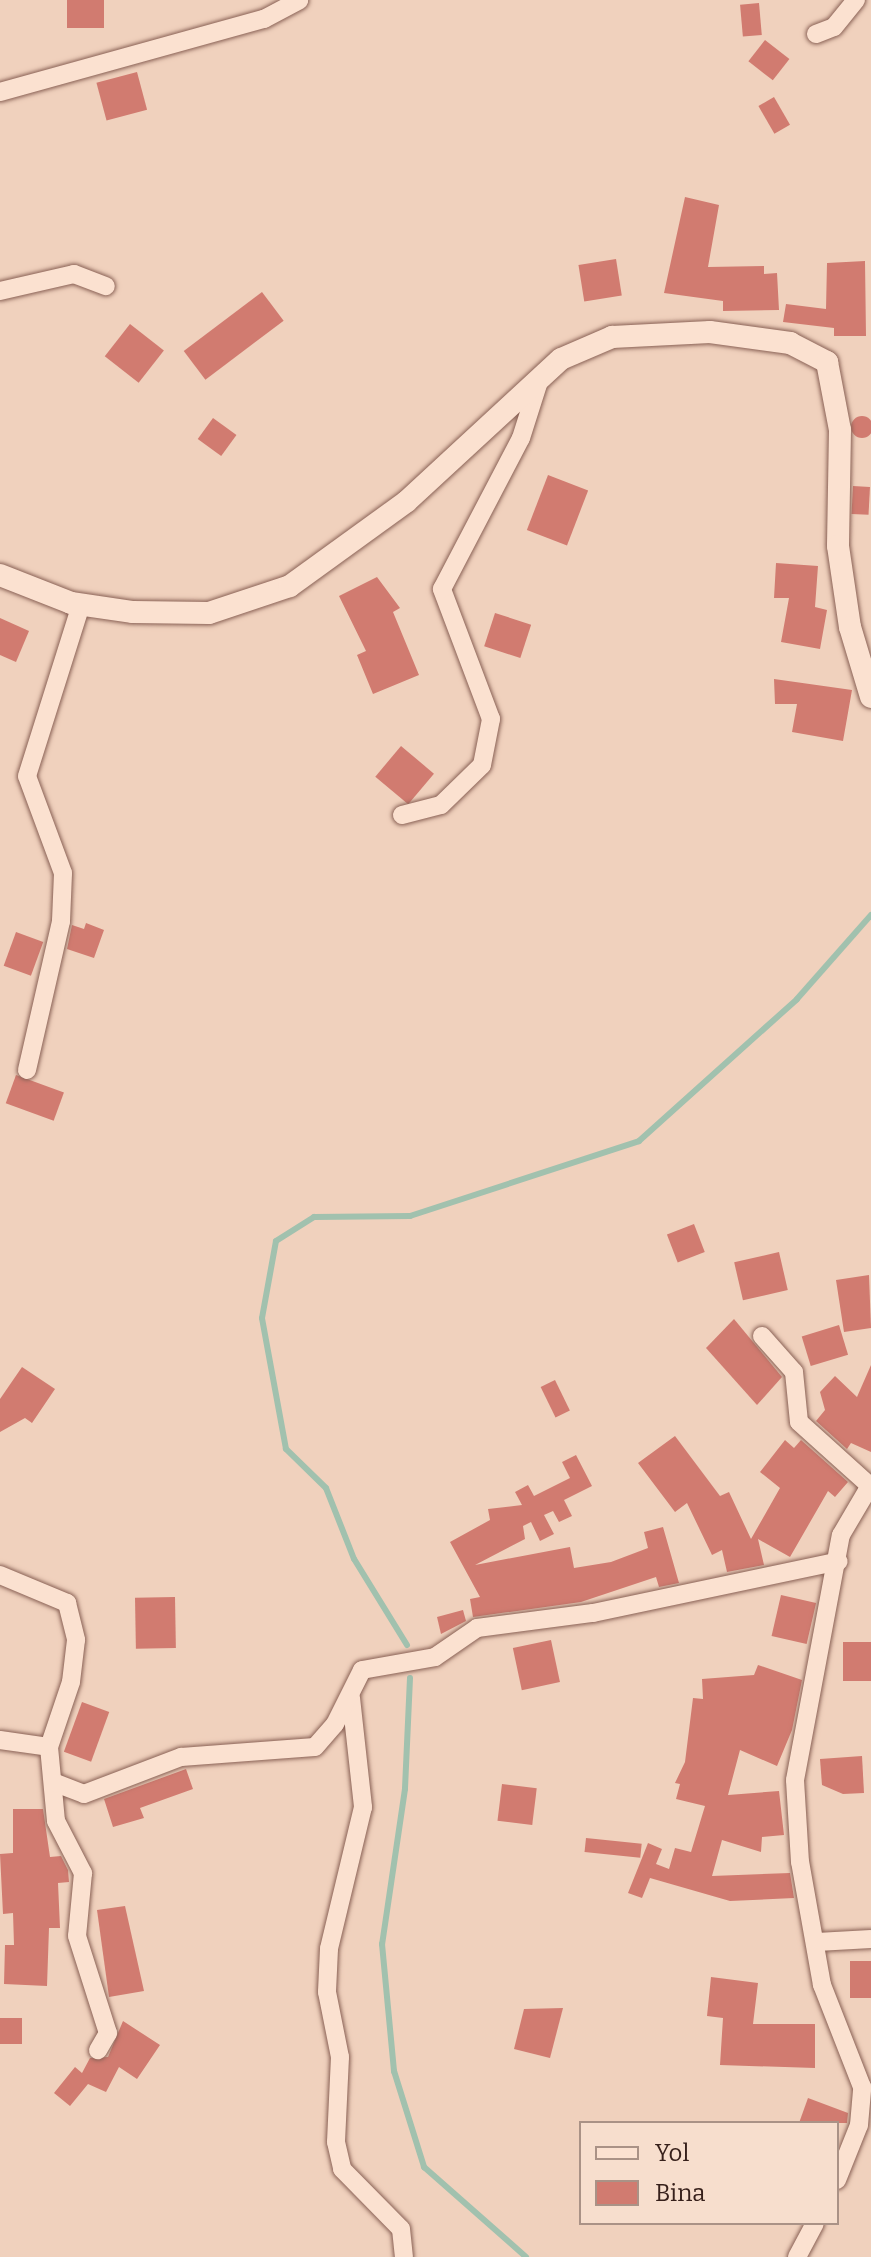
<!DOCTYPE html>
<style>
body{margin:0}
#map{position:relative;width:871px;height:2257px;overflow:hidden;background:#f0d1bd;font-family:Bitter,serif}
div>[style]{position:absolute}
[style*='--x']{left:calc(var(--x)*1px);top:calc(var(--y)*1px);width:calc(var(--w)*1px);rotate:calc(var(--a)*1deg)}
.stream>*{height:6px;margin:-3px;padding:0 3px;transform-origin:3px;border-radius:3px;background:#a1c1ae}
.building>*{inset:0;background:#d17b70;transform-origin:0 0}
.round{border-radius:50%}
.roads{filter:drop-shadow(0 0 2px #896155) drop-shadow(0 0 2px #896155)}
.minor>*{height:18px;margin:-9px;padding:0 9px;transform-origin:9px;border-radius:9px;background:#fbe1d0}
.tertiary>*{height:22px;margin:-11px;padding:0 11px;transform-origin:11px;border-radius:11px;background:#fbe1d0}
span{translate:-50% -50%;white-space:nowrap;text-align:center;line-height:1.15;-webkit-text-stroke:6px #f7decd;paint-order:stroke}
.legend{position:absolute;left:579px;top:2121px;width:260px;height:104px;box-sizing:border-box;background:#f7decd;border:2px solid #aa9286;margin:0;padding:10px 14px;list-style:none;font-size:24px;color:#37201b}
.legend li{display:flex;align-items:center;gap:16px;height:40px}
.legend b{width:40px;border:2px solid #aa9286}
</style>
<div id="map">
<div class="stream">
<div style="--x:407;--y:1645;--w:101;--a:-121.6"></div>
<div style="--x:354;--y:1559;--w:76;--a:-111.5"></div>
<div style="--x:326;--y:1488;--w:56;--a:-135.7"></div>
<div style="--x:286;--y:1449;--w:133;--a:-100.4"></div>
<div style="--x:262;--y:1318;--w:78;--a:-79.7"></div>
<div style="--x:276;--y:1241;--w:45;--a:-32.3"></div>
<div style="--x:314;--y:1217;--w:96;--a:-0.6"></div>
<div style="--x:410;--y:1216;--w:241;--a:-18.1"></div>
<div style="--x:639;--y:1141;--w:212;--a:-41.9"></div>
<div style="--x:797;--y:999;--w:112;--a:-48.6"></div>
<div style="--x:410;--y:1678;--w:111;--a:92.6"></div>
<div style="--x:405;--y:1789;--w:157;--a:98.4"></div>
<div style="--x:382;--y:1944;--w:128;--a:84.6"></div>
<div style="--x:394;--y:2071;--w:101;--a:72.6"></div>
<div style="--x:424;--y:2167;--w:136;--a:41.4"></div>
</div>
<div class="building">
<div style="left:67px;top:0;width:37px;height:28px"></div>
<div style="left:759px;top:3px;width:32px;height:19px;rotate:85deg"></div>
<div style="left:765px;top:40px;width:31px;height:27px;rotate:38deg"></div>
<div style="left:137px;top:72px;width:39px;height:42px;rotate:75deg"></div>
<div style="left:774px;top:97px;width:32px;height:18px;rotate:60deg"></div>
<div style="clip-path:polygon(685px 197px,719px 205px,708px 267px,764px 266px,764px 274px,777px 273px,779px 310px,723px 311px,723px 301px,664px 293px)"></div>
<div style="left:616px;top:259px;width:37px;height:38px;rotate:81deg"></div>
<div style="clip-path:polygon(865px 261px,866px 336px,834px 336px,834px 328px,783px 322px,786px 304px,826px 309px,827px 263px)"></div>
<div style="left:262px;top:292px;width:36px;height:98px;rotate:53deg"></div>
<div style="left:130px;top:324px;width:43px;height:41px;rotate:38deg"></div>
<div class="round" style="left:851px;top:416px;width:22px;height:22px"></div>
<div style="left:213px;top:418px;width:29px;height:26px;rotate:36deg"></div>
<div style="left:548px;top:475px;width:43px;height:59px;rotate:21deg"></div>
<div style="left:853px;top:486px;width:17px;height:28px;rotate:3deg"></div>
<div style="clip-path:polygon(776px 563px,818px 566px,815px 607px,827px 610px,820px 649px,781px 642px,789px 598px,774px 598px)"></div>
<div style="clip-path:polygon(377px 577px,400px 608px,393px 612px,419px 675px,373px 694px,357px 655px,366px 651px,339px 596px)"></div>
<div style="left:495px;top:613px;width:38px;height:35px;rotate:18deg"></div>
<div style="clip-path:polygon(0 618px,29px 631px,16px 662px,0 655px)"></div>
<div style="clip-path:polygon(774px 679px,852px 690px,843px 741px,792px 732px,797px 704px,775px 704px)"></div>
<div style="left:401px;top:746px;width:43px;height:40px;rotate:40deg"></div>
<div style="clip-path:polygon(86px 923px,104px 930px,94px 958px,67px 949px,72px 925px,84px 929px)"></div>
<div style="left:16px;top:932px;width:29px;height:36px;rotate:20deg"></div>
<div style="left:16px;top:1075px;width:51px;height:30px;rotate:20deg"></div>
<div style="left:694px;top:1224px;width:30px;height:29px;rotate:69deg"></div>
<div style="left:779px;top:1252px;width:39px;height:46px;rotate:77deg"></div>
<div style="clip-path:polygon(869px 1275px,871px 1328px,844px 1332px,836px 1280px)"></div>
<div style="clip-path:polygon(734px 1319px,782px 1377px,757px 1405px,706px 1348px)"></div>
<div style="left:839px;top:1325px;width:31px;height:39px;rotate:73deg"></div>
<div style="clip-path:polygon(871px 1365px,871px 1452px,851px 1443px,847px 1449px,816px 1421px,825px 1410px,820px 1392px,835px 1376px,857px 1397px)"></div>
<div style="clip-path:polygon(22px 1367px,55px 1389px,32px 1423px,25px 1418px,0 1432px,0 1399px)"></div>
<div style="left:555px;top:1380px;width:34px;height:16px;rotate:64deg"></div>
<div style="clip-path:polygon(675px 1436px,720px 1496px,729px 1492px,751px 1539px,780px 1488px,760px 1472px,785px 1440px,794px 1448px,801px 1440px,848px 1482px,835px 1497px,828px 1491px,790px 1557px,758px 1539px,764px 1565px,727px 1572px,722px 1550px,712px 1555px,687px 1503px,675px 1512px,638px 1463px)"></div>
<div style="clip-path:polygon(576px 1455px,592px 1486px,564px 1500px,572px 1516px,559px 1522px,553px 1511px,544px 1515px,554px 1534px,540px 1541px,531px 1522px,523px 1526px,525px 1539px,475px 1565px,570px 1547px,574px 1568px,611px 1562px,648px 1548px,644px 1532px,663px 1527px,679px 1583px,659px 1587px,656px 1577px,581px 1602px,473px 1617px,470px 1599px,480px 1597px,450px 1542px,490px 1520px,488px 1509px,522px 1505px,515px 1492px,528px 1485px,534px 1496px,570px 1478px,562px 1462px)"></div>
<div style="left:781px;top:1595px;width:36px;height:42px;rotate:13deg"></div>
<div style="left:175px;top:1597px;width:51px;height:40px;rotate:89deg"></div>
<div style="clip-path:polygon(463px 1610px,466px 1621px,441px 1634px,437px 1617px)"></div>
<div style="left:551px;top:1640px;width:43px;height:39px;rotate:78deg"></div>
<div style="left:843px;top:1642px;width:28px;height:39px"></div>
<div style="clip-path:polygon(758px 1665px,802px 1680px,792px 1730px,777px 1766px,740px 1750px,728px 1795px,779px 1791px,784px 1835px,762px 1837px,761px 1852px,722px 1840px,712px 1876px,790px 1873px,794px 1898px,730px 1901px,650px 1878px,642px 1898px,628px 1893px,648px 1843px,662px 1849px,656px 1864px,669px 1869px,675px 1848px,691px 1852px,705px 1806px,676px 1799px,680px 1784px,675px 1783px,685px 1762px,693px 1698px,703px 1699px,702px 1679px,754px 1675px)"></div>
<div style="left:82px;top:1702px;width:29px;height:53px;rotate:20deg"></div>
<div style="clip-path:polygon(862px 1756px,864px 1793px,843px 1794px,822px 1785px,820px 1759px)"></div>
<div style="clip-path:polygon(186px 1769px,193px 1789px,140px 1808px,144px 1818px,113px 1827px,104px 1799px)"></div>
<div style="left:502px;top:1784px;width:35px;height:37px;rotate:7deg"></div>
<div style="clip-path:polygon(13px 1809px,43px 1809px,50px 1857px,61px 1856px,68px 1870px,69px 1882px,58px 1883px,60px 1928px,49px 1928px,47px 1986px,4px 1984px,5px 1945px,14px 1945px,13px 1913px,3px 1914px,0 1854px,13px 1853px)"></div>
<div style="left:586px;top:1838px;width:56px;height:14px;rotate:6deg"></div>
<div style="clip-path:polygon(125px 1906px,144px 1991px,109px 1997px,97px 1910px)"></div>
<div style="left:871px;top:1961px;width:37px;height:21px;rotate:90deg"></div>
<div style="clip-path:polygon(711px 1977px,758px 1983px,753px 2024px,815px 2024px,815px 2068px,720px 2065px,723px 2018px,707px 2016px)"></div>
<div style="clip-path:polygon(563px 2008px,550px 2058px,514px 2049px,524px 2009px)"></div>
<div style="left:0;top:2018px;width:22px;height:26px"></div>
<div style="clip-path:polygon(123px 2021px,160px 2045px,137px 2079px,119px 2067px,106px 2092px,88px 2084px,70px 2106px,54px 2093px,75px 2067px,82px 2073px,90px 2058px,108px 2057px)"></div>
<div style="clip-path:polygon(808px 2098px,848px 2113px,847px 2123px,799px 2123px)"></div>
</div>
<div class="roads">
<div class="minor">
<div style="--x:816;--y:34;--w:19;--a:-21"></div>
<div style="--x:834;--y:27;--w:35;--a:-51"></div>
<div style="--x:0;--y:92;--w:274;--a:-15.5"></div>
<div style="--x:264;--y:19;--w:40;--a:-28"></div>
<div style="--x:0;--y:291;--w:76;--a:-12.9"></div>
<div style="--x:74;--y:274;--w:34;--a:21"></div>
<div style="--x:402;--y:815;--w:40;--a:-14.4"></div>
<div style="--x:441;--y:805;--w:57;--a:-44.3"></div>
<div style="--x:482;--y:765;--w:47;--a:-78.9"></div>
<div style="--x:491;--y:719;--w:139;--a:-110.7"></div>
<div style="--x:442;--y:589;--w:170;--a:-62.4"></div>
<div style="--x:521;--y:438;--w:63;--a:-72.4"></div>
<div style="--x:27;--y:1070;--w:153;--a:-77.1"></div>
<div style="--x:61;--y:921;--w:48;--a:-87.6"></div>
<div style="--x:63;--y:873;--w:103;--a:-110.4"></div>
<div style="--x:27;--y:776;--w:179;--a:-72.5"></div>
<div style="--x:762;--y:1336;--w:48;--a:48.4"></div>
<div style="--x:794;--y:1372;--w:50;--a:84.3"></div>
<div style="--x:799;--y:1422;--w:94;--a:42"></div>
<div style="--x:0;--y:1575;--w:73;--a:22.7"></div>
<div style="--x:67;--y:1603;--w:38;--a:76"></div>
<div style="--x:76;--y:1640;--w:42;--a:96.8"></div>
<div style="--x:71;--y:1682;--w:69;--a:108.7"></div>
<div style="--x:49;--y:1747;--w:74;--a:84.6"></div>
<div style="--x:56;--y:1821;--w:59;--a:62.6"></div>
<div style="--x:83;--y:1873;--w:63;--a:95.4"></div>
<div style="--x:77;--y:1936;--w:102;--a:72.3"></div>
<div style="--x:108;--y:2033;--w:20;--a:120"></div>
<div style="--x:351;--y:1698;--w:110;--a:83.7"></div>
<div style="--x:363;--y:1807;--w:146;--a:103.5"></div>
<div style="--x:329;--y:1949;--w:43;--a:92.7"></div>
<div style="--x:327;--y:1992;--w:66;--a:78.7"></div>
<div style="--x:340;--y:2057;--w:85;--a:92.7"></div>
<div style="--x:336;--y:2142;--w:28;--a:77"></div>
<div style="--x:342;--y:2169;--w:84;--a:45.5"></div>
<div style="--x:401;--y:2229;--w:28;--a:84"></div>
<div style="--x:0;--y:1740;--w:49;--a:8.1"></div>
<div style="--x:53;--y:1782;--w:33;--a:21"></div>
<div style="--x:84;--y:1794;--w:104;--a:-20.9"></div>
<div style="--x:181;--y:1757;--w:134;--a:-4.3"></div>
<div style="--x:315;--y:1747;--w:30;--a:-49"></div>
<div style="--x:335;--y:1724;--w:60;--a:-63.4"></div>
<div style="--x:362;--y:1670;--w:74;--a:-10.1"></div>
<div style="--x:435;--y:1657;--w:51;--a:-34.6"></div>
<div style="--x:477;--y:1628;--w:117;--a:-7.4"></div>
<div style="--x:593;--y:1613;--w:251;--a:-11.9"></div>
<div style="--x:817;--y:1942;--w:54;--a:-3.2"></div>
<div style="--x:837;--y:2180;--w:59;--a:-68.2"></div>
<div style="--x:859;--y:2125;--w:38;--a:-85"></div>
<div style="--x:862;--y:2087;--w:110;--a:-111.4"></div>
<div style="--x:822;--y:1985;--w:125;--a:-100.1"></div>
<div style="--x:800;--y:1862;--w:82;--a:-93.5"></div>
<div style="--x:795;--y:1780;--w:249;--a:-79.4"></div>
<div style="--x:841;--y:1535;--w:59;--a:-59.5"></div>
<div style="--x:797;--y:2257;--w:38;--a:-62"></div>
</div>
<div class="tertiary">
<div style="--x:0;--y:575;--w:76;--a:21.5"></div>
<div style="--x:71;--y:603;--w:63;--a:8.3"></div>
<div style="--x:133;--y:612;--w:76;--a:0.8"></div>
<div style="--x:209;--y:613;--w:85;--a:-18.4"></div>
<div style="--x:290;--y:586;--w:143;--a:-35.9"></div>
<div style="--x:406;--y:502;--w:211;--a:-42.7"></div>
<div style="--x:561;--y:359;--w:56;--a:-23.3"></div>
<div style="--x:612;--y:337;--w:98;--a:-2.9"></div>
<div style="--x:710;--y:332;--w:81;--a:7.8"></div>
<div style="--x:790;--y:343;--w:42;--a:27.2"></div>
<div style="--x:827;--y:362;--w:69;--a:79.2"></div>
<div style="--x:840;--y:430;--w:116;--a:91"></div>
<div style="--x:838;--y:546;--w:82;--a:81.6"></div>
<div style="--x:850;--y:627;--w:73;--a:73.3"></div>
</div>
</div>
<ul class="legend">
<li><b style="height:10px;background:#fbe1d0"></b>Yol</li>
<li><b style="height:22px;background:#d17b70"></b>Bina</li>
</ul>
</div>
